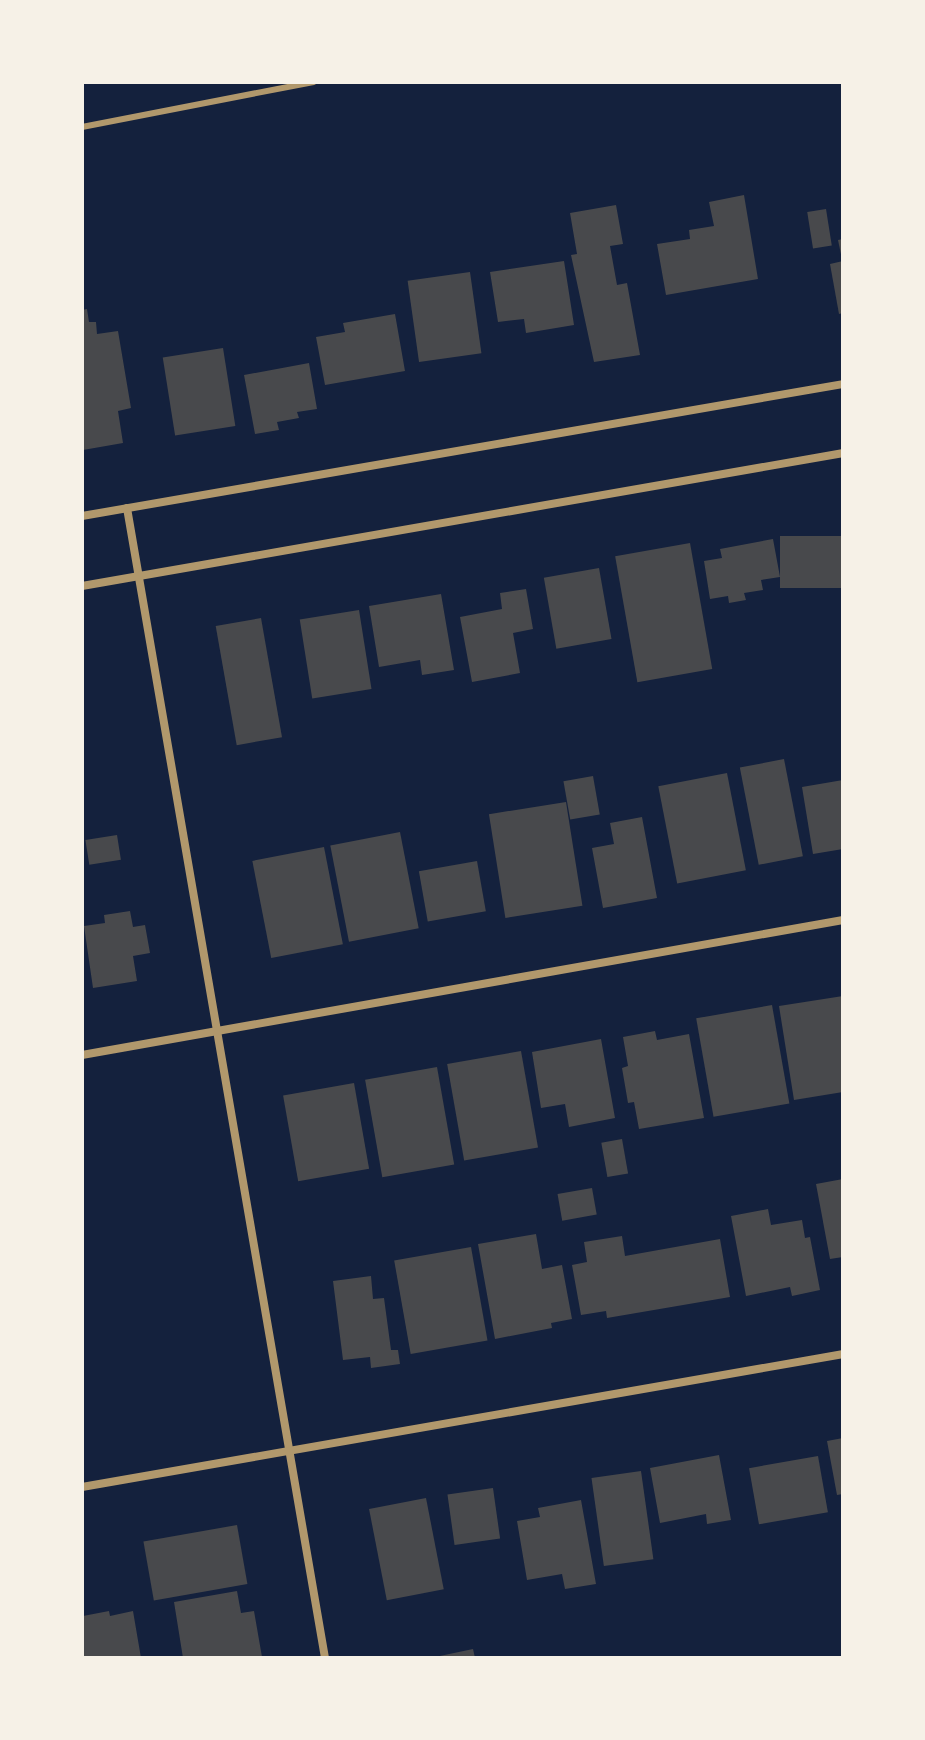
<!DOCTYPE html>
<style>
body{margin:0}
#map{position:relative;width:925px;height:1740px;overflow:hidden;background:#14213d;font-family:"Work Sans",sans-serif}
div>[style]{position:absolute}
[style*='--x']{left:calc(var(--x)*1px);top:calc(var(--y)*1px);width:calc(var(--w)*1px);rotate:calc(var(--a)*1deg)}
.building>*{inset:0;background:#48494c;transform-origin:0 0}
.service>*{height:6px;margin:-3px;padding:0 3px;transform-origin:3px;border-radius:3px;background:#b1986c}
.minor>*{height:8px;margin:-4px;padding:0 4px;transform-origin:4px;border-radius:4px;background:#b1986c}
span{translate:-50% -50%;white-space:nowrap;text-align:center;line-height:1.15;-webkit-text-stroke:7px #f6f1e7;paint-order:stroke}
.frame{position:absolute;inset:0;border:84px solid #f6f1e7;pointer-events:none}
</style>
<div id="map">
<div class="building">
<div style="clip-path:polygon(744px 195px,758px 279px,666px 295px,657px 244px,690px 239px,689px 230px,714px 226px,709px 202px)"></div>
<div style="clip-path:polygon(616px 205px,623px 244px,610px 246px,617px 285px,627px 283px,640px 355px,594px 362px,571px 255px,577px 254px,570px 213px)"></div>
<div style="left:826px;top:209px;width:37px;height:19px;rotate:81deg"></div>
<div style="clip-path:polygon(843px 239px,843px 259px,842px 259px,838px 240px)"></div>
<div style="clip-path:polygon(564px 261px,574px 325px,526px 333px,524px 319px,498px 322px,490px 272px)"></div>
<div style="clip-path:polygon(843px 261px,843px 313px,839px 314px,830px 264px)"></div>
<div style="left:470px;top:272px;width:82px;height:63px;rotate:82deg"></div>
<div style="clip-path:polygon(87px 309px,89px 322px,96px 322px,97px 334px,118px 331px,131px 408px,118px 411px,123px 443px,83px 450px,82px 310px)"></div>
<div style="clip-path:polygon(395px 314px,405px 371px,325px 385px,316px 337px,345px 332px,343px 323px)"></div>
<div style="left:223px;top:348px;width:79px;height:61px;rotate:81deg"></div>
<div style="clip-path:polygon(309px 363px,317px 409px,297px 412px,299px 418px,277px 422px,279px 430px,255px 434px,244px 375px)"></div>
<div style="left:843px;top:536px;width:52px;height:63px;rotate:90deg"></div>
<div style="clip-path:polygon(773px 539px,780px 577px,761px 580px,763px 590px,744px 593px,746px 600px,729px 603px,728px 596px,710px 599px,704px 561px,722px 558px,720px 549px)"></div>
<div style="left:690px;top:543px;width:128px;height:76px;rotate:80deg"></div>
<div style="left:599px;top:568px;width:72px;height:56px;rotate:80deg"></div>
<div style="clip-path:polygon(526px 589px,533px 629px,513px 633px,520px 673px,472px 682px,460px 617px,502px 609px,500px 593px)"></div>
<div style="clip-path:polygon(441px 594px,454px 670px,422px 675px,420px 660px,379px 667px,369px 606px)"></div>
<div style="left:359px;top:610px;width:80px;height:60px;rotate:81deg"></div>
<div style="left:261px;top:618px;width:121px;height:46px;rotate:80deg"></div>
<div style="left:784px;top:759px;width:99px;height:45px;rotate:79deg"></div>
<div style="left:727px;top:773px;width:99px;height:70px;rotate:79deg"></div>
<div style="left:593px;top:776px;width:39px;height:30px;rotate:80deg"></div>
<div style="clip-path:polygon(843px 780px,843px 849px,813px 854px,802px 787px)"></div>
<div style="left:566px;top:802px;width:105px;height:78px;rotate:81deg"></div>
<div style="clip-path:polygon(642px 817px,657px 898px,603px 908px,592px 848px,614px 844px,610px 823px)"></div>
<div style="left:400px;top:832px;width:98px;height:71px;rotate:79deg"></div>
<div style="left:117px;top:835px;width:25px;height:32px;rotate:81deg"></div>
<div style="left:324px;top:847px;width:99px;height:73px;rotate:79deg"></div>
<div style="left:477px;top:861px;width:51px;height:59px;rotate:80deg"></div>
<div style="clip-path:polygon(130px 911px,133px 927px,145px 925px,150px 953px,133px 956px,137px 981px,93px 988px,84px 926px,105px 923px,104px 915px)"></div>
<div style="clip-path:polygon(843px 996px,843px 1092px,794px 1100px,779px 1006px)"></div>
<div style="left:772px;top:1005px;width:100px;height:77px;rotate:80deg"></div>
<div style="clip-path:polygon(655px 1031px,657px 1040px,689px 1034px,704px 1118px,639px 1129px,634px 1102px,628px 1103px,622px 1068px,628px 1066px,623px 1037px)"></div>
<div style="clip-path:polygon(601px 1039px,615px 1118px,569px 1127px,565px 1104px,541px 1108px,532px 1052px)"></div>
<div style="left:521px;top:1051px;width:98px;height:75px;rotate:80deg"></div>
<div style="left:437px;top:1067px;width:99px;height:73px;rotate:80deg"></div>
<div style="left:354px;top:1083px;width:87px;height:72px;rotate:80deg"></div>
<div style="left:622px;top:1139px;width:35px;height:21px;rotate:80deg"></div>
<div style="clip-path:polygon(843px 1179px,843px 1257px,830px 1259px,816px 1184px)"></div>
<div style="left:592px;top:1188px;width:27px;height:35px;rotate:80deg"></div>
<div style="clip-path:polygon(768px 1209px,771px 1225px,802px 1220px,805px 1238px,810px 1237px,820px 1290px,792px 1296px,790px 1287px,746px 1296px,731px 1216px)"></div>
<div style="clip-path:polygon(536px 1234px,542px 1269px,562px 1265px,572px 1319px,551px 1323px,552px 1328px,495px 1339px,478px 1244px)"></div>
<div style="clip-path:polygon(622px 1236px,625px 1256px,720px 1239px,730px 1297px,607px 1318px,606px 1311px,581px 1315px,572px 1265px,587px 1262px,584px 1242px)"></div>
<div style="left:471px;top:1247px;width:95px;height:78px;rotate:80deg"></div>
<div style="clip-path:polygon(371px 1276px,373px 1299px,384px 1298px,391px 1350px,398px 1350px,400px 1364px,371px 1368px,370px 1357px,343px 1360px,333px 1281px)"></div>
<div style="clip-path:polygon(843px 1438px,843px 1494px,837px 1495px,827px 1441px)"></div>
<div style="clip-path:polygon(719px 1455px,731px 1520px,707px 1524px,706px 1514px,660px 1523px,650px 1468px)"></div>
<div style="left:818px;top:1456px;width:57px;height:70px;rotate:80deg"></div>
<div style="left:641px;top:1471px;width:89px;height:50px;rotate:82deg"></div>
<div style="left:493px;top:1488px;width:51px;height:46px;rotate:82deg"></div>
<div style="left:426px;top:1498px;width:93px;height:58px;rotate:79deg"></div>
<div style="clip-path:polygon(581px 1500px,596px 1584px,565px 1589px,562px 1574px,527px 1580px,517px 1521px,540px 1517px,538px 1508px)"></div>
<div style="left:237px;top:1525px;width:60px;height:95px;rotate:80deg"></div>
<div style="clip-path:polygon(237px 1591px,241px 1613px,254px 1611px,262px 1657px,183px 1658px,174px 1602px)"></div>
<div style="clip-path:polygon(109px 1611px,110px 1616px,133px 1611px,141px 1658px,82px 1658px,83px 1616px)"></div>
<div style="clip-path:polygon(473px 1649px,475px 1658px,435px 1658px,435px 1657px)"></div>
</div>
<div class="service">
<div style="--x:82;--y:127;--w:236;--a:-11"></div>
</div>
<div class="minor">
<div style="--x:127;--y:508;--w:1167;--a:80.23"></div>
<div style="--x:82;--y:516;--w:772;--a:-9.84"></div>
<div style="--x:82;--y:586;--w:773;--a:-9.91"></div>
<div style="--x:82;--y:1055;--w:773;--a:-10.06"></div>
<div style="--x:82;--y:1487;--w:773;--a:-9.91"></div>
</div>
<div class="frame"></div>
</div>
